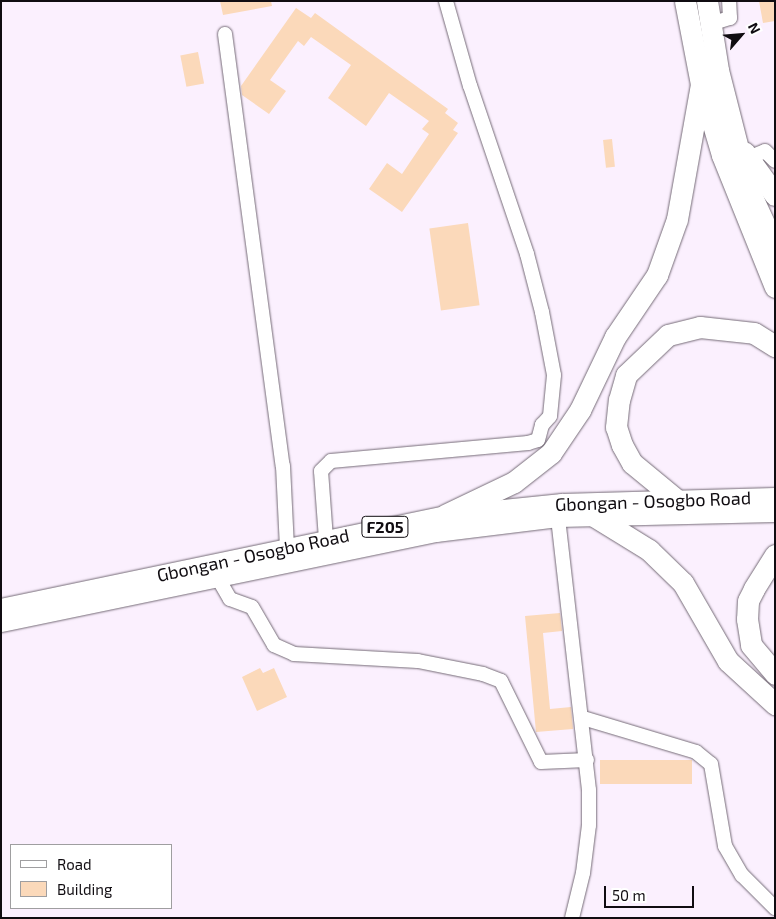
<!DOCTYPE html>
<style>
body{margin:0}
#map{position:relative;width:776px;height:919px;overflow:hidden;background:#fbf0fe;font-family:"Exo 2",sans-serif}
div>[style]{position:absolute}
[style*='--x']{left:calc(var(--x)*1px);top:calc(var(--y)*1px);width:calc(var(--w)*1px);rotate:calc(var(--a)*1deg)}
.building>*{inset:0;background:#fbd9ba;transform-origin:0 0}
.roads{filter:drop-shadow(0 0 1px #756b77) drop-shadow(0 0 1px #756b77)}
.minor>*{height:14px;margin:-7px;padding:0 7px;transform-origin:7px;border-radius:7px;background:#fff}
.major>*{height:18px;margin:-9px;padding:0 9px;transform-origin:9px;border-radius:9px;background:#fff}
.highway>*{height:21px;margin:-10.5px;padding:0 10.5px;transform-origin:10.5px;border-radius:10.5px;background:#fff}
span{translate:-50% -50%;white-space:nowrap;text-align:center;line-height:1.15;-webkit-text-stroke:4px #fff;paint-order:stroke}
.shield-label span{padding:1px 4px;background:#fff;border:1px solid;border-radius:4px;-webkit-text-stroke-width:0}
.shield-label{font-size:16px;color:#100c11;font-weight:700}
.street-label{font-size:18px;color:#100c11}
.frame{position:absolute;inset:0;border:2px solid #100c11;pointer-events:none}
.legend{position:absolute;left:10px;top:844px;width:162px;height:65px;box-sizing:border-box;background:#fff;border:1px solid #9f9ea0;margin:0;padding:6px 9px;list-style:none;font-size:15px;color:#100c11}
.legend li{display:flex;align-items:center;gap:10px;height:25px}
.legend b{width:25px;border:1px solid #9f9ea0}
.north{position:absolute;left:716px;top:10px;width:50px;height:50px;-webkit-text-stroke:4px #fff;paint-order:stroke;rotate:63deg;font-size:14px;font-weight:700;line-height:20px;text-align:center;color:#100c11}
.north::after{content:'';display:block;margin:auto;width:18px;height:22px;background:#100c11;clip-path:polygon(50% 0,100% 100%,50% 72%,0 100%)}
.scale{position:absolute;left:604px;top:886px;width:90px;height:22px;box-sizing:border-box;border:2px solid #100c11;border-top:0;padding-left:6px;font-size:15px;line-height:18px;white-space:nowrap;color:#100c11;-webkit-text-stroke:4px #fff;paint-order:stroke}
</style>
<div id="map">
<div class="building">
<div style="clip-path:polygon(220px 1px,271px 1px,272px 6px,223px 15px)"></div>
<div style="clip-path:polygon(759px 1px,775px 1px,775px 21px,763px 23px)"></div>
<div style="clip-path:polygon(296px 8px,311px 18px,315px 13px,448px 109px,445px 113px,458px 123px,453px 130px,458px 133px,402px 212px,369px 189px,387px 163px,402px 174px,429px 134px,422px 129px,429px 121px,389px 93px,366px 126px,328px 98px,351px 65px,311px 37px,304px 46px,298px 41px,270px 80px,286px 91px,269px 114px,242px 95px,241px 86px)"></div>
<div style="left:198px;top:52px;width:32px;height:18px;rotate:79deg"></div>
<div style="left:612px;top:139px;width:28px;height:9px;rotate:84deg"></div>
<div style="left:468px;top:223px;width:83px;height:39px;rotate:82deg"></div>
<div style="clip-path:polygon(560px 613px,562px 631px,543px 633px,550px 709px,571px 707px,573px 729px,536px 732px,525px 616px)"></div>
<div style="clip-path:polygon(260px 668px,263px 673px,274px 668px,287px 697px,257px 711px,242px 677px)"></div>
<div style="left:600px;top:760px;width:92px;height:24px"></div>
</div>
<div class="roads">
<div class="minor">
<div style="--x:710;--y:24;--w:21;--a:-17"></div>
<div style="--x:730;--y:18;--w:17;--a:-93"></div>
<div style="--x:225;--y:34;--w:436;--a:82.4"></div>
<div style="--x:283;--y:466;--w:81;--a:87.2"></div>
<div style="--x:748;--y:158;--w:18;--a:-22"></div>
<div style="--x:765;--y:151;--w:14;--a:45"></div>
<div style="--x:558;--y:518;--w:274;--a:83.5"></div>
<div style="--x:589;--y:790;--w:35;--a:90"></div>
<div style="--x:589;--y:825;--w:48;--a:97.1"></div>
<div style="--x:583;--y:873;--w:46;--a:103.7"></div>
<div style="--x:326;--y:539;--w:68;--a:-94.2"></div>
<div style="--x:321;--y:471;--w:14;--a:-45"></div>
<div style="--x:331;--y:461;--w:198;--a:-5.2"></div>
<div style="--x:528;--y:443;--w:10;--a:-17"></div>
<div style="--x:538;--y:440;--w:16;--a:-75"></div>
<div style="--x:542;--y:425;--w:12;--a:-48"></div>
<div style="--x:550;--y:416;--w:41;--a:-84.4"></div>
<div style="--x:554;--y:375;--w:64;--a:-100.8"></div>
<div style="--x:542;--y:312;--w:60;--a:-104.5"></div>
<div style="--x:527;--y:254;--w:177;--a:-108.7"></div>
<div style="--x:470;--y:86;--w:88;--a:-105.8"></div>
<div style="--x:219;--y:580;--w:22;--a:60"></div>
<div style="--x:230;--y:599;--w:23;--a:20"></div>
<div style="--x:252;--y:607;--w:44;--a:59.9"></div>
<div style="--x:274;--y:645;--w:22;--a:24"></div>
<div style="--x:294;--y:654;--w:124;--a:3.2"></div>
<div style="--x:418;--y:661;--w:66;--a:11.3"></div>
<div style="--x:483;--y:674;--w:19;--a:21"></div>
<div style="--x:501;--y:681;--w:90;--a:63.7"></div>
<div style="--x:541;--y:762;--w:46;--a:-2.5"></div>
<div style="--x:583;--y:718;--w:118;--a:16.7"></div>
<div style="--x:696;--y:752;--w:19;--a:39"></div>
<div style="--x:711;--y:764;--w:83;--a:80.3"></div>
<div style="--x:725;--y:846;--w:34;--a:60"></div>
<div style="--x:742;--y:875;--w:47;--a:45"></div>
</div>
<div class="major">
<div style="--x:1;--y:608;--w:454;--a:-11.8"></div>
<div style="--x:445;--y:515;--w:118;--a:-5.9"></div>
<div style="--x:562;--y:503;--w:213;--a:-1.6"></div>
<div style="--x:1;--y:623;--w:444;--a:-11.7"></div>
<div style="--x:436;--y:533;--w:123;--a:-7"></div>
<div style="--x:558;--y:518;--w:217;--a:-1.3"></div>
</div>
<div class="highway">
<div style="--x:685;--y:1;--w:85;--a:79.1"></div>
<div style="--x:701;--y:84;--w:74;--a:73.5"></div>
<div style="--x:722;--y:155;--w:142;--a:68.1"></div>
<div style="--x:707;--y:1;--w:70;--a:80.9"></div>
<div style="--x:718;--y:70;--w:122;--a:75.7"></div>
<div style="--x:748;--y:188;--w:65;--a:65.4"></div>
<div style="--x:744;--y:152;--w:53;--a:54.2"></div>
<div style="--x:677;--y:500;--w:58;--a:-140.6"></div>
<div style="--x:632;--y:463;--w:21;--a:-119"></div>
<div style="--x:622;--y:445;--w:19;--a:-108"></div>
<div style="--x:616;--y:427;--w:27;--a:-84"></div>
<div style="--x:619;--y:400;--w:26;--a:-74"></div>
<div style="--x:626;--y:375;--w:58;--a:-43.6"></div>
<div style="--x:668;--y:335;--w:33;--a:-14"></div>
<div style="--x:700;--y:327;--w:54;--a:6.3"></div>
<div style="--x:754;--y:333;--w:25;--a:32"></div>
<div style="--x:445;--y:515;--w:76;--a:-25.6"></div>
<div style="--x:514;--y:482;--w:47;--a:-38.1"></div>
<div style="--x:551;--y:453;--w:52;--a:-56"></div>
<div style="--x:580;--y:410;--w:81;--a:-64.4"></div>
<div style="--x:615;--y:337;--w:75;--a:-55.9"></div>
<div style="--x:657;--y:275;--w:59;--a:-70.3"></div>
<div style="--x:677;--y:219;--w:137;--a:-79.9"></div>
<div style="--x:594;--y:516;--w:65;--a:31.7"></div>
<div style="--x:649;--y:550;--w:47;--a:44.1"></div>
<div style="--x:683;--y:583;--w:90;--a:60"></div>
<div style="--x:728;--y:661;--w:64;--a:42.5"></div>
<div style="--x:775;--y:555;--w:40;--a:122"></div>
<div style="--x:754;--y:589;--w:13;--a:117"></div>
<div style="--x:748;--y:601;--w:18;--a:93"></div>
<div style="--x:747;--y:619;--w:26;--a:81"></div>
<div style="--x:751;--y:645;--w:38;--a:50"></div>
</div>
</div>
<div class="shield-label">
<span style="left:385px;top:527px">F205</span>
</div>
<div class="street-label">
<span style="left:653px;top:501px;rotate:-2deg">Gbongan - Osogbo Road</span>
<span style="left:253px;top:555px;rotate:-12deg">Gbongan - Osogbo Road</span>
</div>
<div class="frame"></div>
<ul class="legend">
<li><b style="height:6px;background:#fff"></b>Road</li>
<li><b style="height:14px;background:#fbd9ba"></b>Building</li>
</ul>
<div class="north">N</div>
<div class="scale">50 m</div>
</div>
